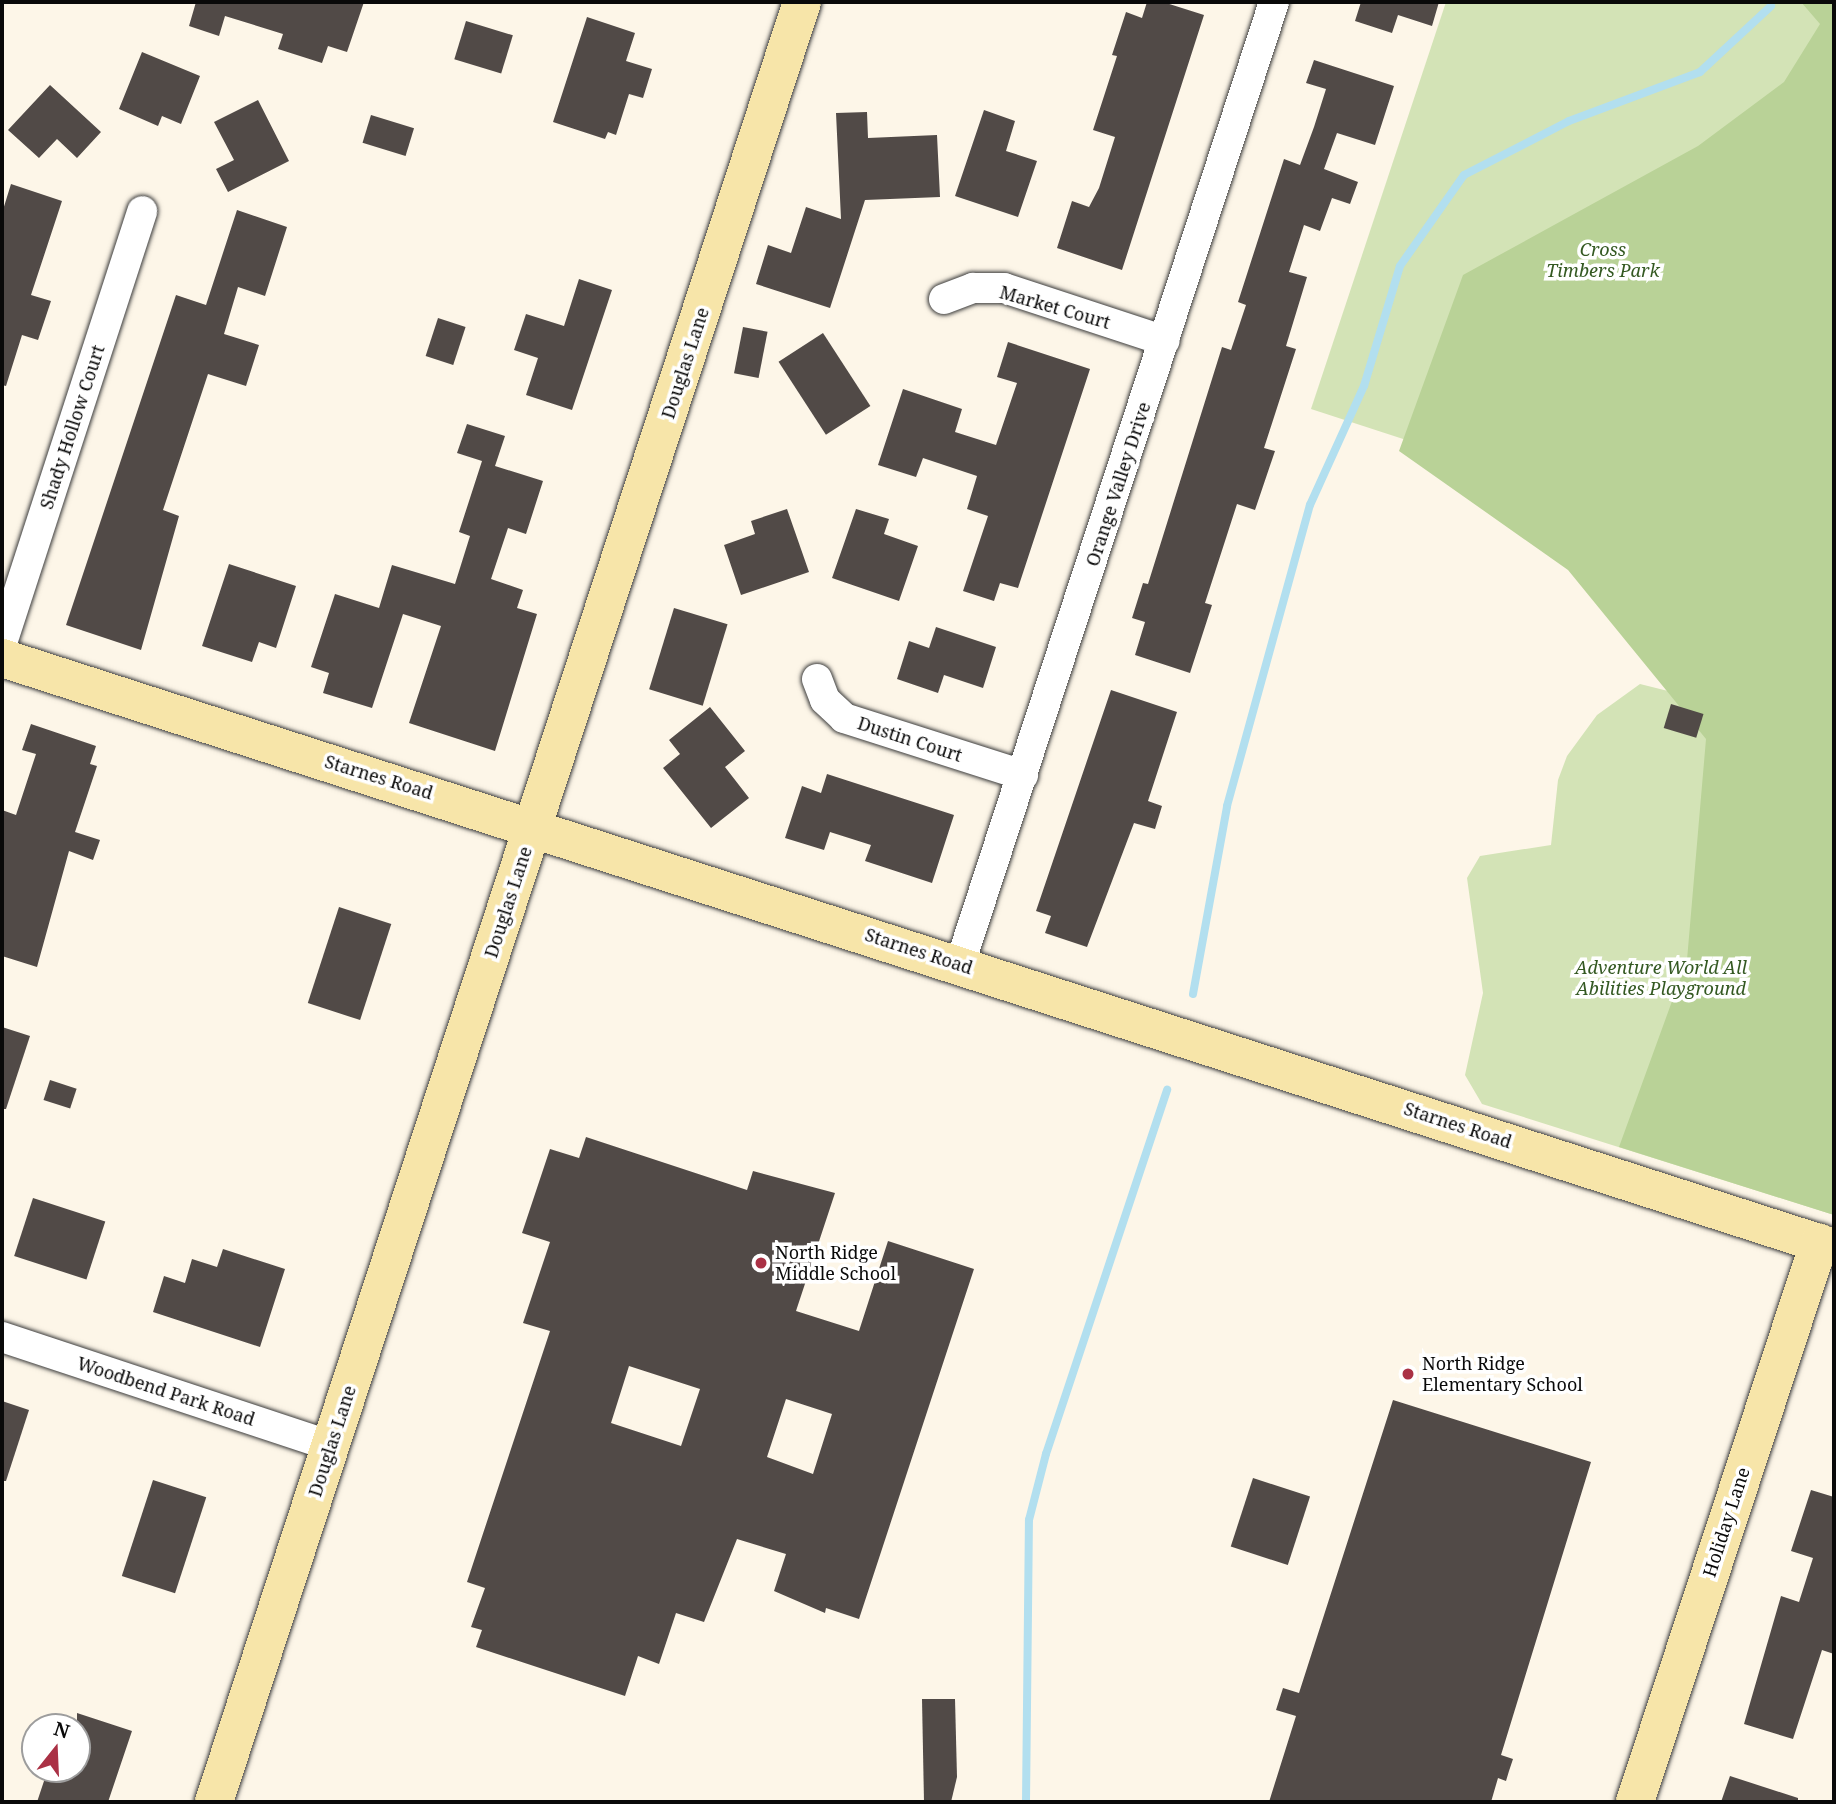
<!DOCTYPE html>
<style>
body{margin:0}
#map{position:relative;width:1836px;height:1804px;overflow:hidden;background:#fdf6e8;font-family:"Noto Serif",serif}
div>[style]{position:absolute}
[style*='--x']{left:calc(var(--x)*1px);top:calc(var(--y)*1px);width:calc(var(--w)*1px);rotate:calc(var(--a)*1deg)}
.green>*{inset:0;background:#d3e3b6}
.forest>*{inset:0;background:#b9d297}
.stream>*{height:8px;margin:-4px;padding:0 4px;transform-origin:4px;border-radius:4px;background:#b2dfef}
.building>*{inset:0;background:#514a47;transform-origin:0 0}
.roads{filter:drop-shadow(0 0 2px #3c3c3c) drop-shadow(0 0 2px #3c3c3c)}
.street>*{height:30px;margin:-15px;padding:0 15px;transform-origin:15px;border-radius:15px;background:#fff}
.secondary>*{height:38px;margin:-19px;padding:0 19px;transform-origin:19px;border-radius:19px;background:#f7e5a9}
.dots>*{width:19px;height:19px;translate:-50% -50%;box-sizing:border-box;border:4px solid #fff;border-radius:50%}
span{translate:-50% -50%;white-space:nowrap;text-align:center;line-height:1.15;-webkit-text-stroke:7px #fff;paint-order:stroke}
.park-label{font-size:18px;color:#345922;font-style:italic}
.street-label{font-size:18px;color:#090909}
.poi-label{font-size:18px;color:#090909}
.left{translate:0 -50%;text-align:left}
.frame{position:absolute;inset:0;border:4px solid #090909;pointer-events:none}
.north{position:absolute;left:21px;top:1713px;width:70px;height:70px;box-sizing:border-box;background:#fff;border:2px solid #9d9d9d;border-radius:50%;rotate:18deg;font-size:19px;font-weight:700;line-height:28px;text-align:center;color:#090909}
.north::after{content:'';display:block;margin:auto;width:24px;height:32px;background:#aa3145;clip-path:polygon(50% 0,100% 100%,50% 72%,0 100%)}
</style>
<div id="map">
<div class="green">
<div style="clip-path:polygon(1446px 2px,1834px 2px,1834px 579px,1311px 409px)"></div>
<div style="clip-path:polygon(1640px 684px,1732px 707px,1834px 1205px,1831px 1214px,1482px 1104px,1465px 1075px,1483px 993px,1467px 878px,1480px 856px,1551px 845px,1558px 780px,1567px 756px,1597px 715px)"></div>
</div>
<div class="forest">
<div style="clip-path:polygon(1801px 2px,1834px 2px,1834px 1215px,1619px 1147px,1687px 960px,1706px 739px,1568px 570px,1399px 451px,1463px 275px,1698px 146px,1784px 82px,1820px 24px)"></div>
</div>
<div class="stream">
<div style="--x:1193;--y:994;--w:191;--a:-79.7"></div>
<div style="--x:1227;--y:806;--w:312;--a:-74.6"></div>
<div style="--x:1310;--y:505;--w:131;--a:-65.6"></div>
<div style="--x:1364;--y:386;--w:125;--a:-73.3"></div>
<div style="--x:1400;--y:266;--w:111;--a:-54.9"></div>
<div style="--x:1464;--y:175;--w:118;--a:-27.2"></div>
<div style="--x:1569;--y:121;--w:140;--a:-20.5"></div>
<div style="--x:1700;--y:72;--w:97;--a:-42.9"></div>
<div style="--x:1026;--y:1802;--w:282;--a:-89.4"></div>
<div style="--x:1029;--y:1520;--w:68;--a:-75.6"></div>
<div style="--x:1046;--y:1454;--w:384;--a:-71.6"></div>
</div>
<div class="building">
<div style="clip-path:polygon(196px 2px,364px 2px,347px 52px,328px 46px,322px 63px,278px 49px,283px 34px,225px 16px,219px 36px,189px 26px)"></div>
<div style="clip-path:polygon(1147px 2px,1163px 2px,1204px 15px,1122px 270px,1057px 248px,1072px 201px,1089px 207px,1099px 188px,1115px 137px,1093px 130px,1117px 56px,1112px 55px,1126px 12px,1142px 18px)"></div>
<div style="clip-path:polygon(1361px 2px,1439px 2px,1432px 26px,1398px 15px,1392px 33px,1355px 21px)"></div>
<div style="clip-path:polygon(587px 17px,635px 33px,626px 61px,652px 69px,643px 98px,629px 94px,616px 135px,608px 132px,605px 139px,553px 122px)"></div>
<div style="left:466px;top:21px;width:49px;height:40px;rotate:17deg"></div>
<div style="clip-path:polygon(142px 52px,200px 76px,181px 124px,162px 116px,158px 126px,119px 109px)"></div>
<div style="clip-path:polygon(1314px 60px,1394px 86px,1375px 145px,1337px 133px,1324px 169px,1358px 182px,1350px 204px,1332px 198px,1320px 231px,1304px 225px,1289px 272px,1307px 277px,1286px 346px,1296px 349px,1264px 448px,1275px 451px,1255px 510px,1237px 504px,1205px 603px,1212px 605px,1190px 673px,1135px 655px,1145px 622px,1132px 618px,1143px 583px,1148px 584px,1222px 347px,1231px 350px,1246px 305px,1238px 302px,1284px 159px,1300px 165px,1314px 127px,1326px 89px,1306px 83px)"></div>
<div style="clip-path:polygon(50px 85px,101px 132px,77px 158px,57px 139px,39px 158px,8px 130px)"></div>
<div style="clip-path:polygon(258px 100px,289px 161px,228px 192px,216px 169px,234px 160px,214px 122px)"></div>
<div style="clip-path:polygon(984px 110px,1015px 121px,1006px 151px,1037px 161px,1018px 217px,955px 196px)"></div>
<div style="clip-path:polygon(867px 112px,868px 138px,937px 135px,940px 197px,865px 200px,830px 308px,756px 284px,768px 245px,791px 253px,806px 207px,841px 219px,836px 113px)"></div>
<div style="left:371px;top:115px;width:45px;height:29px;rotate:17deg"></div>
<div style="clip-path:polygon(11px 184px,62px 201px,31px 295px,51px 301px,38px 340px,22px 335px,6px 386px,2px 385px,2px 213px)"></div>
<div style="clip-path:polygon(237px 210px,287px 227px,265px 296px,238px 287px,224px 334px,259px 345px,246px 386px,208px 374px,163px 510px,179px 516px,141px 650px,66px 625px,176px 295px,206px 305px)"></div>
<div style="clip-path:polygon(579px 279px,612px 290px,572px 410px,526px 395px,538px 358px,514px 350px,526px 314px,564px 326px)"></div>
<div style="left:438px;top:318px;width:29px;height:40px;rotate:18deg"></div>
<div style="left:743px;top:327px;width:25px;height:47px;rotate:11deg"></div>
<div style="left:823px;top:333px;width:87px;height:53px;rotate:57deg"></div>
<div style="clip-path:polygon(1008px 342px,1090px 369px,1018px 588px,1000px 583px,994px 601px,963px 591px,988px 516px,967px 509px,977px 476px,923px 458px,916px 477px,878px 465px,903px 389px,962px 409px,955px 432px,996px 445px,1017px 383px,997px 377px)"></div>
<div style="clip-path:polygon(467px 424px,505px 436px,495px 466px,543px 481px,526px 534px,508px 528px,491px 579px,523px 590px,517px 608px,537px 614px,495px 751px,409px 723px,441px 626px,403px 614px,372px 708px,323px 693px,329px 673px,311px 667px,335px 594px,379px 608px,392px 565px,455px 584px,470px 536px,459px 532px,482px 461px,457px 453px)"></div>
<div style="clip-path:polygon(787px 509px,809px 572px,741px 595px,724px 545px,755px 534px,751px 521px)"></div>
<div style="clip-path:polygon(856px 509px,889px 519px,884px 534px,918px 546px,899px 601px,832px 578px)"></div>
<div style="clip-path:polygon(229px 564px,296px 586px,276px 648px,259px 642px,252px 662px,202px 646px)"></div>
<div style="left:674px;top:608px;width:56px;height:85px;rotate:17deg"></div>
<div style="clip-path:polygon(936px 627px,996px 647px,983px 688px,944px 675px,938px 693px,897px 679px,909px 641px,929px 648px)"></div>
<div style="clip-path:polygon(1111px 690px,1177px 712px,1148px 801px,1162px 806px,1155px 829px,1134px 823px,1087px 947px,1045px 933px,1051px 916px,1036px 911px)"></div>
<div style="left:1671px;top:704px;width:34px;height:25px;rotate:17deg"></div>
<div style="clip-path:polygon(710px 707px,745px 751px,725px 767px,749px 798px,711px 828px,663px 768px,680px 754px,669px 740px)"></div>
<div style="clip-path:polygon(31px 724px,96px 746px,90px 764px,97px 766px,75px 832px,100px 840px,93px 860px,69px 851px,37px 967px,2px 956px,2px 810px,16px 815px,36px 754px,22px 750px)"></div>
<div style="clip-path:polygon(827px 774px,954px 815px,932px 883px,865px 861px,871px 845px,830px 832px,824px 850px,785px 838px,802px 786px,821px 793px)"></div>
<div style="left:339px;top:907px;width:55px;height:101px;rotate:18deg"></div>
<div style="clip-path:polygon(2px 1027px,30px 1036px,6px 1109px,2px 1109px)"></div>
<div style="left:50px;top:1080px;width:28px;height:21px;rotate:18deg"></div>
<div style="clip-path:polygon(evenodd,586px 1137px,747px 1190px,753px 1171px,835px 1193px,796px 1311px,859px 1331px,888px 1241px,974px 1269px,859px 1619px,826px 1608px,825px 1613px,774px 1591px,786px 1554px,737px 1539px,704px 1622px,676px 1613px,659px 1664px,638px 1656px,625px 1696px,476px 1647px,482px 1630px,471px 1627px,485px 1588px,467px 1582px,550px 1331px,523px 1323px,550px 1242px,522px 1233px,550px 1149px,579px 1158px,586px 1137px,629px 1366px,700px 1389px,681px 1446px,611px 1423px,629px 1366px,586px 1137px,786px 1399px,832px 1414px,813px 1474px,767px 1457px,786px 1399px)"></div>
<div style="left:33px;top:1198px;width:76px;height:61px;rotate:18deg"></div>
<div style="clip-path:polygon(223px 1249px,285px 1269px,260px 1347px,153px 1312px,164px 1276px,185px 1283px,192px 1259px,217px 1267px)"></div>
<div style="clip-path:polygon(1393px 1400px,1591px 1462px,1501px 1755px,1513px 1759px,1509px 1771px,1506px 1781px,1498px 1778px,1491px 1802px,1269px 1802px,1296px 1716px,1276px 1710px,1283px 1688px,1299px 1693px)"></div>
<div style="clip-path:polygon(2px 1401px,29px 1410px,6px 1481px,2px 1481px)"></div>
<div style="left:1253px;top:1478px;width:60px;height:72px;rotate:18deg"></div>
<div style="left:153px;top:1480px;width:56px;height:101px;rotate:18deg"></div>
<div style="clip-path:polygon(1811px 1490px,1834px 1497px,1834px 1654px,1822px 1650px,1793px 1739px,1744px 1724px,1781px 1596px,1799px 1602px,1813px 1558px,1791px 1551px)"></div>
<div style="clip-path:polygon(922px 1699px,955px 1699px,957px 1777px,951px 1802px,924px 1802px)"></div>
<div style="clip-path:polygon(77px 1713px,132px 1731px,108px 1802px,37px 1802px,48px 1769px,77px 1769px)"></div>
<div style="clip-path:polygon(1730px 1776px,1798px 1798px,1798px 1802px,1721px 1802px)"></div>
</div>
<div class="roads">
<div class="street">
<div style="--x:944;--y:299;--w:31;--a:-21"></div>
<div style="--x:973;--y:288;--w:31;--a:0"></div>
<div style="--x:1004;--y:288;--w:169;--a:18.2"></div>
<div style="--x:2;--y:643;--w:454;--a:-72"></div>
<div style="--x:817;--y:679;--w:22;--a:69"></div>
<div style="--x:825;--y:700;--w:26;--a:43"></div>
<div style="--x:844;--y:718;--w:188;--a:17.7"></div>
<div style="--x:960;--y:964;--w:1012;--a:-71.92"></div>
<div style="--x:2;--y:1337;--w:347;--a:18.3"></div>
</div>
<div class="secondary">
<div style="--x:2;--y:658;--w:1925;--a:17.85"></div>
<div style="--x:214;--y:1802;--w:1894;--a:-71.91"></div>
<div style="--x:1635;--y:1802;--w:589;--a:-71.78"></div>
</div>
</div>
<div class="dots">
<div style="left:761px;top:1263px;background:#aa3145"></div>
<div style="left:1408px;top:1374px;background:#aa3145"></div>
</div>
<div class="park-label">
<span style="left:1603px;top:260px">Cross<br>Timbers Park</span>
<span style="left:1661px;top:978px">Adventure World All<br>Abilities Playground</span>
</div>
<div class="street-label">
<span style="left:1055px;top:307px;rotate:16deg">Market Court</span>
<span style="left:685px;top:363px;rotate:-72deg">Douglas Lane</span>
<span style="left:72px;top:427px;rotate:-72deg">Shady Hollow Court</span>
<span style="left:1118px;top:484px;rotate:-72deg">Orange Valley Drive</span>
<span style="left:910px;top:739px;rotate:18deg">Dustin Court</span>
<span style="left:379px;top:777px;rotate:17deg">Starnes Road</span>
<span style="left:508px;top:902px;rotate:-72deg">Douglas Lane</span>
<span style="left:919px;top:951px;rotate:18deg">Starnes Road</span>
<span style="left:1458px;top:1125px;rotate:18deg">Starnes Road</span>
<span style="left:166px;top:1391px;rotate:18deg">Woodbend Park Road</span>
<span style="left:332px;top:1441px;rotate:-72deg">Douglas Lane</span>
<span style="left:1726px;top:1522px;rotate:-72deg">Holiday Lane</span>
</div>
<div class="poi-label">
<span class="left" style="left:775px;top:1263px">North Ridge<br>Middle School</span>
<span class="left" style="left:1422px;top:1374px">North Ridge<br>Elementary School</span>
</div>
<div class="frame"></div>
<div class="north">N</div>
</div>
